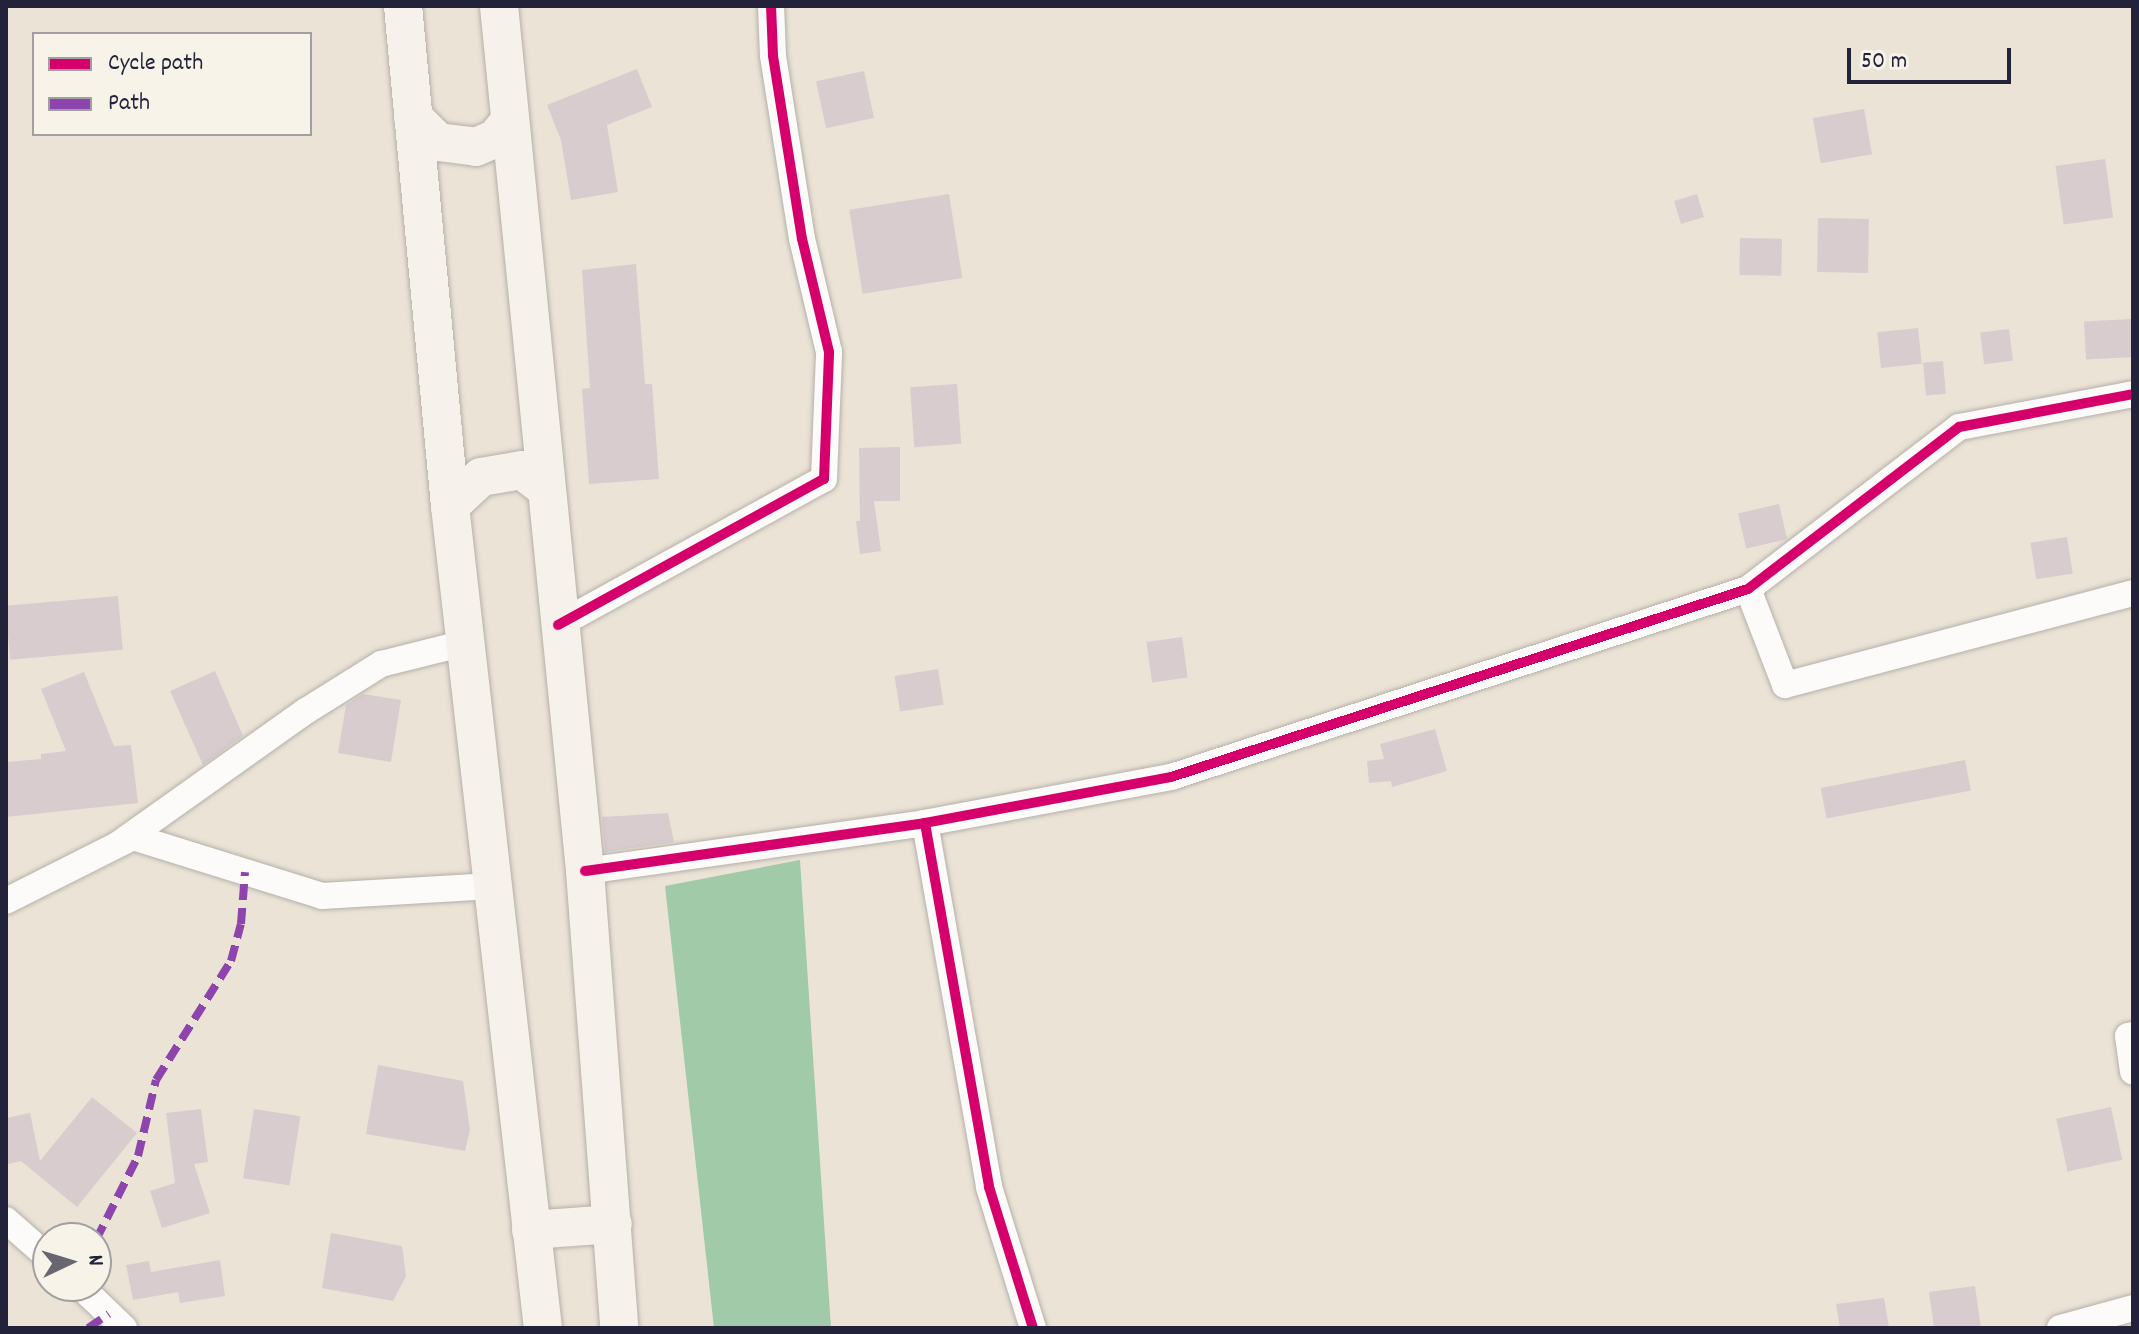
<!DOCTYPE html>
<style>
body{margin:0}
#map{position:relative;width:2139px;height:1334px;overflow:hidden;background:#ebe3d6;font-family:Dekko,sans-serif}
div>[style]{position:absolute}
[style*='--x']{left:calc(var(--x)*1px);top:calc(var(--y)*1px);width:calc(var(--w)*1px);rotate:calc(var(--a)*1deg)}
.forest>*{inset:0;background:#a1caa8}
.building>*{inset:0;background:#d8cccf;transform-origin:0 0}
.roads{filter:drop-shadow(0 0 2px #b5b0aa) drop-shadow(0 0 2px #b5b0aa)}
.minor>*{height:26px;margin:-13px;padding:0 13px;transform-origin:13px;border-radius:13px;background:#fcfbf9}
.secondary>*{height:38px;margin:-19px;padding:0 19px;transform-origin:19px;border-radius:19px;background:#f6f1eb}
.quiet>*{height:8px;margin-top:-4px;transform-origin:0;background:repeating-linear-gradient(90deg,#8e44ad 0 16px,transparent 0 24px)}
.cycleway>*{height:10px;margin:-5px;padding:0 5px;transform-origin:5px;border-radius:5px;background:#d6006c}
span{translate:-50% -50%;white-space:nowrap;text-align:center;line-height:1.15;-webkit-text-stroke:6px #f7f3e8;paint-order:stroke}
.frame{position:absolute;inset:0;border:8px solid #22223b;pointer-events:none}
.legend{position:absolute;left:32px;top:32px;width:280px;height:104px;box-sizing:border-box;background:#f7f3e8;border:2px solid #a29fa3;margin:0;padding:10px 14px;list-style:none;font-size:24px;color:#22223b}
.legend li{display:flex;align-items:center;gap:16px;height:40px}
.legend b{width:40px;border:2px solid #a29fa3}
.north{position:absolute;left:32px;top:1222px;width:80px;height:80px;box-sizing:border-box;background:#f7f3e8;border:2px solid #a29fa3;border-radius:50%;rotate:86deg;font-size:22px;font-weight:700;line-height:32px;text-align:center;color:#22223b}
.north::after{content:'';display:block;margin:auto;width:28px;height:36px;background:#686671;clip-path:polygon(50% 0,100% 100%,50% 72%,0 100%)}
.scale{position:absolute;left:1847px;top:48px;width:164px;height:36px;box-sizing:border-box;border:4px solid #22223b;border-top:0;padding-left:10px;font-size:24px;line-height:28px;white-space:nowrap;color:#22223b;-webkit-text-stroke:6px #f7f3e8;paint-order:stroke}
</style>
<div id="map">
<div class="forest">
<div style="clip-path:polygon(800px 860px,831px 1328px,714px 1328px,665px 886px)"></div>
</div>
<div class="building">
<div style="clip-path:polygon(637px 69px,652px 107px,607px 125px,618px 192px,571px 200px,561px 140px,547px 105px)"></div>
<div style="left:864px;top:71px;width:48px;height:49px;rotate:78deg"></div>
<div style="left:1864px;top:109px;width:46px;height:52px;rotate:80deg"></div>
<div style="left:2105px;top:159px;width:59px;height:50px;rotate:82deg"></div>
<div style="left:949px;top:194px;width:85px;height:101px;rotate:81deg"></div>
<div style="left:1697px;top:194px;width:24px;height:24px;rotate:73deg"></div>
<div style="left:1818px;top:218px;width:51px;height:54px;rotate:1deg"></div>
<div style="left:1740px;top:238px;width:42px;height:37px;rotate:1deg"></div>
<div style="clip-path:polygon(636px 264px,645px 384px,652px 384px,659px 479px,589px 484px,582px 389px,590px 388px,582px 270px)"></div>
<div style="left:2131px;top:319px;width:38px;height:47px;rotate:87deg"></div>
<div style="left:1918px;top:328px;width:36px;height:41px;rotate:84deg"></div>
<div style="left:2009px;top:329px;width:32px;height:29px;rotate:83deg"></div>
<div style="left:1943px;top:361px;width:33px;height:20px;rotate:85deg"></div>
<div style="left:957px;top:384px;width:60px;height:47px;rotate:86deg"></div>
<div style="clip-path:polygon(900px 447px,900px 501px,874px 501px,881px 551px,860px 554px,856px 521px,860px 521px,859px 448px)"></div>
<div style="left:1779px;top:504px;width:36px;height:42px;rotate:77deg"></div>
<div style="left:2067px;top:537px;width:37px;height:37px;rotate:81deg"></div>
<div style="left:118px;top:596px;width:54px;height:113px;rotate:85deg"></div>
<div style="left:1182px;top:637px;width:41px;height:36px;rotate:82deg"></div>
<div style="left:938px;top:669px;width:36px;height:44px;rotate:81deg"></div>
<div style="clip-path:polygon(215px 671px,243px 736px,203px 765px,170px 691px)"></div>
<div style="clip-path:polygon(84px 672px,114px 746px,131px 745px,138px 803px,6px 817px,6px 762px,41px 759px,41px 754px,66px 751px,41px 689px)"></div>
<div style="clip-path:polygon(363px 694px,401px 700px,391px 762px,338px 753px,346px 705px)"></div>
<div style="clip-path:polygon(1435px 729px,1447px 771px,1392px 787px,1391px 781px,1369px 783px,1367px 761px,1384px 759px,1380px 744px)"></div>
<div style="left:1965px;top:760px;width:31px;height:147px;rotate:79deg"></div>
<div style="clip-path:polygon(668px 813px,674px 842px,605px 852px,602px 817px)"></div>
<div style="clip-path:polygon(378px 1065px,463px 1081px,470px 1130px,465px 1151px,366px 1134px)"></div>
<div style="clip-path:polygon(92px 1097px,137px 1133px,77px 1207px,21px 1161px,8px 1164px,6px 1118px,30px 1113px,40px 1161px)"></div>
<div style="left:2111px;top:1107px;width:54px;height:56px;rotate:78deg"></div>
<div style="clip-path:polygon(201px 1109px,208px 1162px,194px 1164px,210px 1213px,162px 1228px,150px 1191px,175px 1183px,166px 1113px)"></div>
<div style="left:254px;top:1109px;width:47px;height:70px;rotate:9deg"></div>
<div style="clip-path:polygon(331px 1233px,402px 1246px,406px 1276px,393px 1301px,322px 1288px)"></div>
<div style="clip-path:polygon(220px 1260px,225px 1296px,180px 1303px,178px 1292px,133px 1300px,126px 1265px,149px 1261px,151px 1272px)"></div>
<div style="clip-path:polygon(1975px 1286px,1981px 1328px,1934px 1328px,1929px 1292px)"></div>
<div style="clip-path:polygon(1884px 1298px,1889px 1328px,1840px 1328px,1836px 1304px)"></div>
</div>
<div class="roads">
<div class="minor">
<div style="--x:1748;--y:589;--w:103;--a:68.9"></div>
<div style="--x:1785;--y:685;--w:360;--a:-14.8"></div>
<div style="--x:558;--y:625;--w:303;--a:-28.8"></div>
<div style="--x:824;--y:479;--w:127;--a:-87.7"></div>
<div style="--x:829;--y:352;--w:116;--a:-103.4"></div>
<div style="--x:802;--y:239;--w:186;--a:-99"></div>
<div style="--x:773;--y:55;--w:49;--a:-92.3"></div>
<div style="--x:925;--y:823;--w:370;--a:80"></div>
<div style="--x:989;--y:1187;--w:148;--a:72.7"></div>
<div style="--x:120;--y:843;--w:228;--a:-35.4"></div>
<div style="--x:306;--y:711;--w:89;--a:-32.1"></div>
<div style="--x:381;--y:664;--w:87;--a:-14"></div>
<div style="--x:585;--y:871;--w:343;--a:-8"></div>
<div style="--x:925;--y:823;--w:250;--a:-10.6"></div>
<div style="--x:1171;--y:777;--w:607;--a:-18.05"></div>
<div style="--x:1748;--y:589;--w:266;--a:-37.5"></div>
<div style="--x:1959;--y:427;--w:177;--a:-10.7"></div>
<div style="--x:6;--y:901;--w:142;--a:-26.7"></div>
<div style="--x:133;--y:837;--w:198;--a:17.3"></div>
<div style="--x:322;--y:896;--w:170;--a:-3.4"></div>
<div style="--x:2133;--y:1035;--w:5;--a:169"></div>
<div style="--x:2128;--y:1036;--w:36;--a:82"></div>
<div style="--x:6;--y:1220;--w:56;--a:41.4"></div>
<div style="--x:80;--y:1286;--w:61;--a:43.7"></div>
<div style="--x:2060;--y:1328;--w:76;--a:-15.3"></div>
</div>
<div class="secondary">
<div style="--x:403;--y:6;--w:502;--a:84.63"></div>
<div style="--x:450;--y:506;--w:827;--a:83.55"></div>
<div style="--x:499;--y:6;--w:869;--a:84.32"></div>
<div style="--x:585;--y:871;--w:458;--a:85.7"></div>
<div style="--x:413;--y:117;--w:35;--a:45"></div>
<div style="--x:438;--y:142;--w:38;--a:7"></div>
<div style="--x:476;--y:147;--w:22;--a:-24"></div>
<div style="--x:496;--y:138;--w:22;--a:-51"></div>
<div style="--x:450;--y:506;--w:42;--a:-43.1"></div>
<div style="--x:481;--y:477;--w:42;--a:-9.7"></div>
<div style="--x:522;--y:470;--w:29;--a:38"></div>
<div style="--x:531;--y:1230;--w:82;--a:-4.2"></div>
</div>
</div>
<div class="quiet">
<div style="--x:96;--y:1240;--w:94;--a:-63.4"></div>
<div style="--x:138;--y:1156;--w:78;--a:-76.7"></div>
<div style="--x:156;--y:1080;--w:141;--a:-57.8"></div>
<div style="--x:231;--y:961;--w:38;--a:-75"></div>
<div style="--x:241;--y:924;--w:52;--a:-85.6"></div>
<div style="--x:88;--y:1328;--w:25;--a:-34"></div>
</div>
<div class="cycleway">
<div style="--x:558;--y:625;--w:303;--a:-28.8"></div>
<div style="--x:824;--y:479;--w:127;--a:-87.7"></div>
<div style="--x:829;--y:352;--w:116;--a:-103.4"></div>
<div style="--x:802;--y:239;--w:186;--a:-99"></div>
<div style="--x:773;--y:55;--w:49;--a:-92.3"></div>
<div style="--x:925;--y:823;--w:370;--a:80"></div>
<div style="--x:989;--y:1187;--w:148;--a:72.7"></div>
<div style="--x:585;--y:871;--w:343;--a:-8"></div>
<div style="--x:925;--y:823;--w:250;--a:-10.6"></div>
<div style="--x:1171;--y:777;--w:607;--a:-18.05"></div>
<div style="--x:1748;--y:589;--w:266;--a:-37.5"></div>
<div style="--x:1959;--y:427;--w:177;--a:-10.7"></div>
</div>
<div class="frame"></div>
<ul class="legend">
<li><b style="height:10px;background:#d6006c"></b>Cycle path</li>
<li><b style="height:10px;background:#8e44ad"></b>Path</li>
</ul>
<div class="north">N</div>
<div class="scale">50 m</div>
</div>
